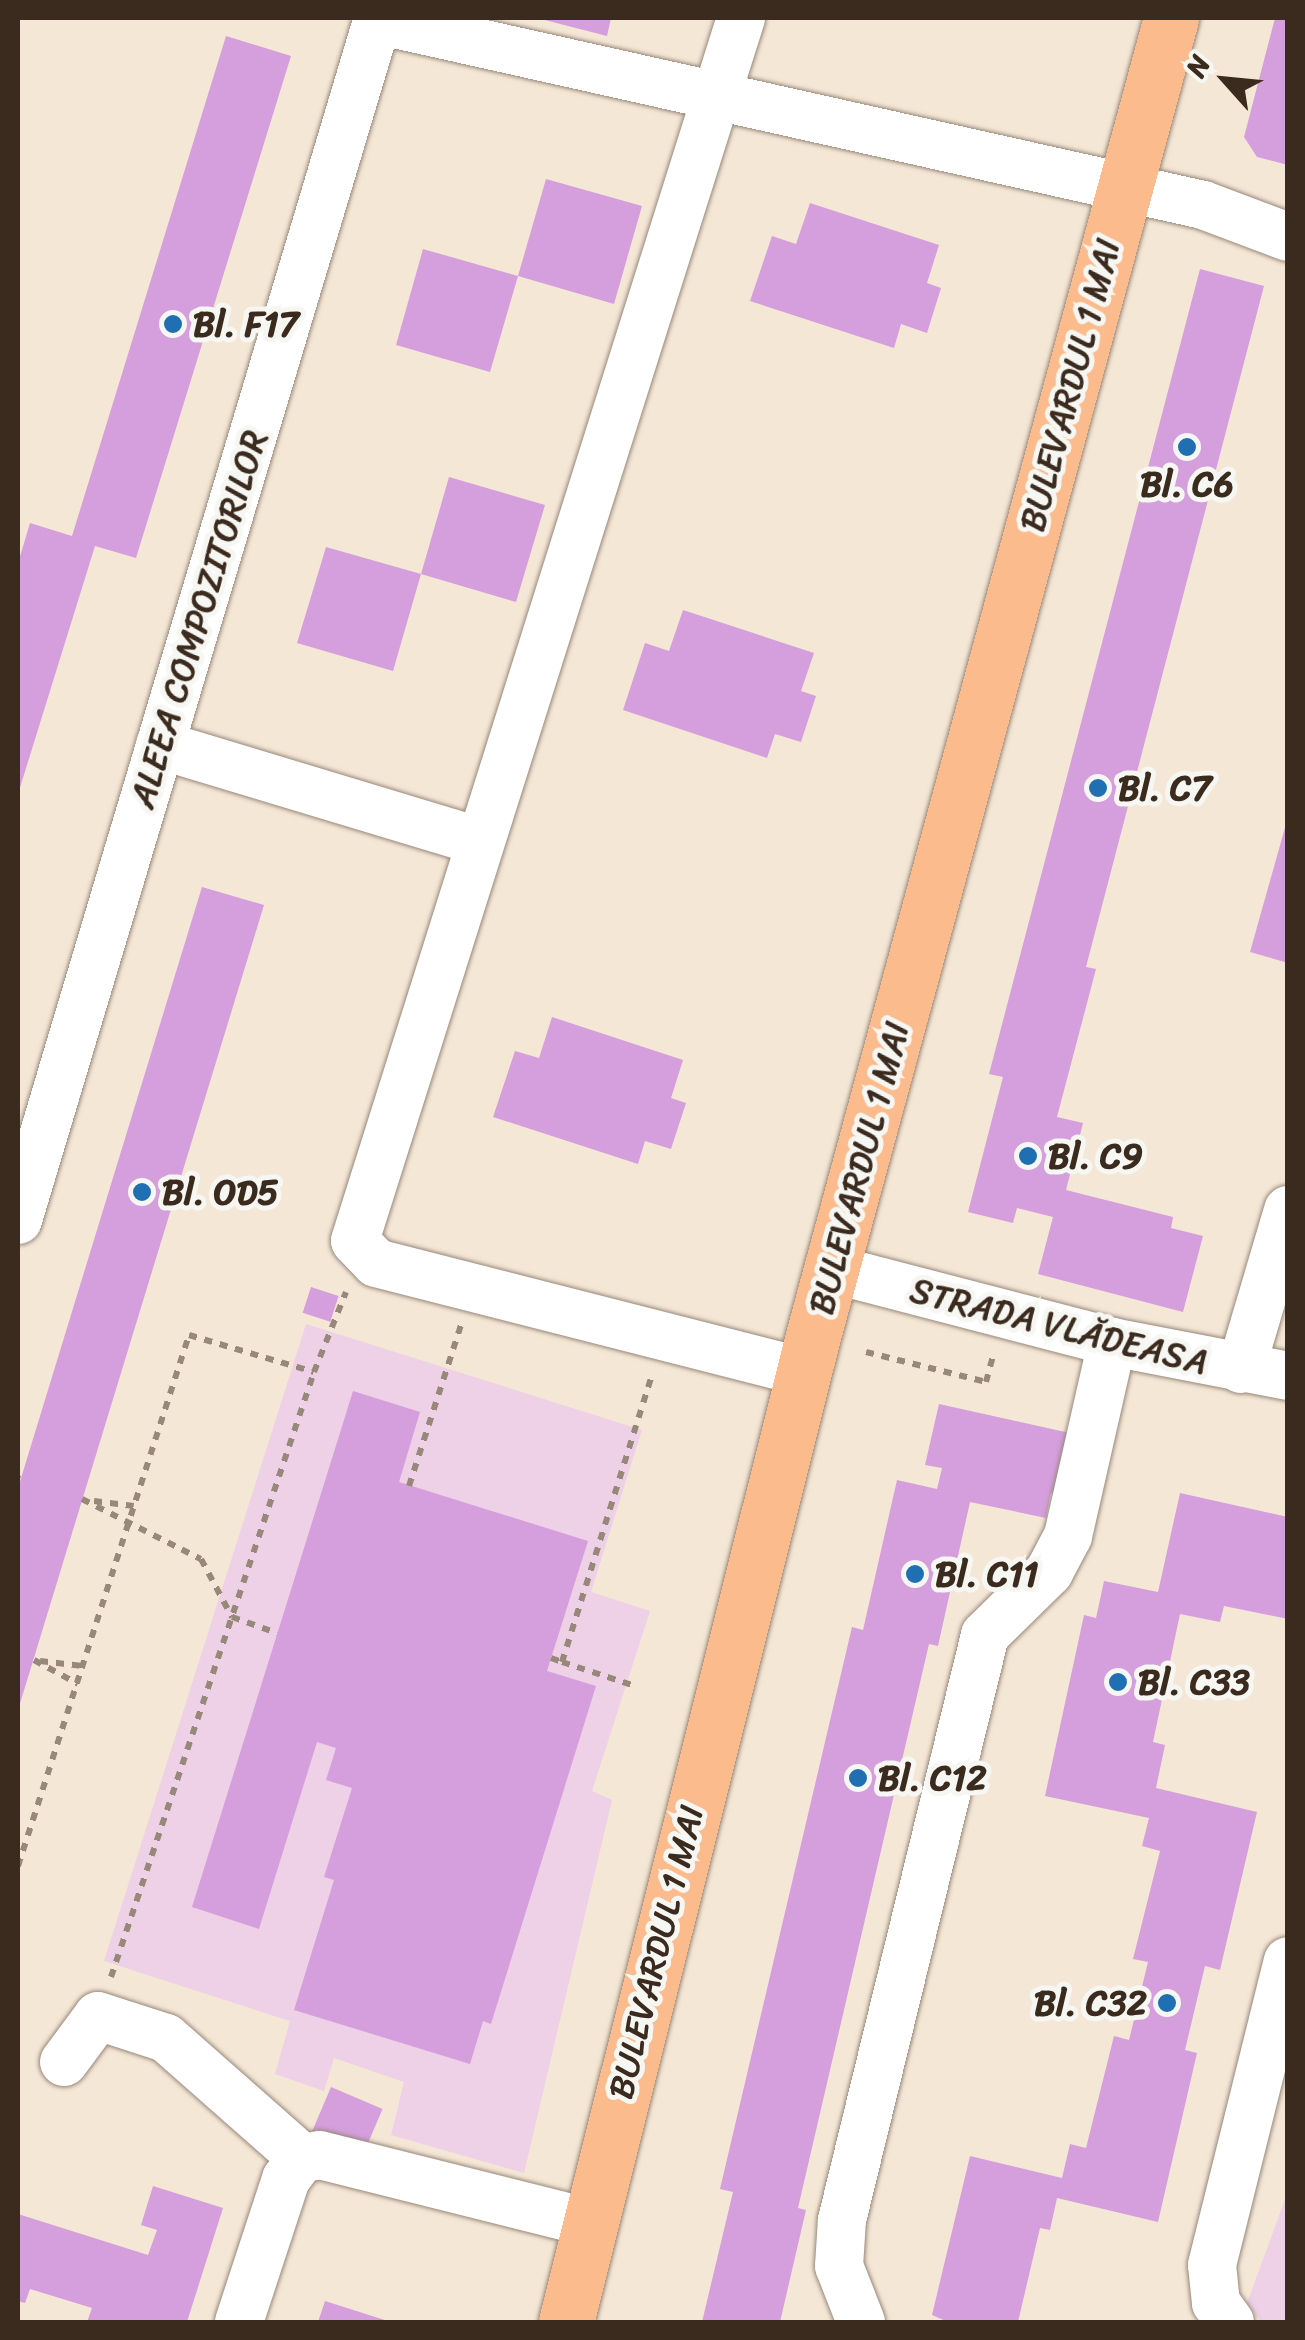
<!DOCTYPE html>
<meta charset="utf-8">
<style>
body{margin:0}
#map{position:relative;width:1305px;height:2340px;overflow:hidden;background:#f5e7d6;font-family:Sriracha,sans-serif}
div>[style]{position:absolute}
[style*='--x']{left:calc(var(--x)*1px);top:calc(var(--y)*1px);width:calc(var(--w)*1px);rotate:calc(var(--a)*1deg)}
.built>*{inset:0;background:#eed0e7}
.building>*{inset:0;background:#d59edd;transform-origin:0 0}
.path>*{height:6px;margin-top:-3px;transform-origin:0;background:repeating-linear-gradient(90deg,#98887a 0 8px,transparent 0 16px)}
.roads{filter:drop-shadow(0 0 2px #98887a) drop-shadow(0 0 2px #98887a)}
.minor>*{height:48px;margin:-24px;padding:0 24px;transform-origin:24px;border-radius:24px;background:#fff}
.major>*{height:55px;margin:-27.5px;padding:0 27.5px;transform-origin:27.5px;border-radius:27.5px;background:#fbbb8c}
.dots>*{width:28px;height:28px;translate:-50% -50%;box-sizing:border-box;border:5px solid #f6f6f2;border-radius:50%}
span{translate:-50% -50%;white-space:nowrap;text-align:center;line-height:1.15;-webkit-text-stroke:10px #f6f6f2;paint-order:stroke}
.poi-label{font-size:35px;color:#3b2a1e;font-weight:700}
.left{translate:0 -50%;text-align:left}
.right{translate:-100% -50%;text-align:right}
.street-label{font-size:35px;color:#3b2a1e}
.frame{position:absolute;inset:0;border:20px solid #3b2a1e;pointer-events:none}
.north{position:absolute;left:1175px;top:30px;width:100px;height:100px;-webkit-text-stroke:8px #f6f6f2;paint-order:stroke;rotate:297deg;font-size:28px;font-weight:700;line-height:40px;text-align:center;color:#3b2a1e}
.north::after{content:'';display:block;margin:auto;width:35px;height:45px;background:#3b2a1e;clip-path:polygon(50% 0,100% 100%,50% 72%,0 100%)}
</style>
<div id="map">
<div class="built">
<div style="clip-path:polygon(306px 1324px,642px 1430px,591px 1592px,650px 1611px,592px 1791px,612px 1800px,524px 2173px,391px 2135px,404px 2082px,334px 2058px,324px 2091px,275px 2074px,290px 2021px,104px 1961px)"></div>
<div style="clip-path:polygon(1287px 2194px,1287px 2322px,1261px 2322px,1247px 2303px)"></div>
</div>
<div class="building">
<div style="clip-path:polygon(537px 18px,611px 18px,607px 36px)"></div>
<div style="clip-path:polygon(1275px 18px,1288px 18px,1288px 165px,1257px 157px,1244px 137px)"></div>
<div style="clip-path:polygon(226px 36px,291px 56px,136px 558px,95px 546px,18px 794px,18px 563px,30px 523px,72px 536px)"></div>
<div style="clip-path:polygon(546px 179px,642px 206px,614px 304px,518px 276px,490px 372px,396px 345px,423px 249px,518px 276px)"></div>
<div style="clip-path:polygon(810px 203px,939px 245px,927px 283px,941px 288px,927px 333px,901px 324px,894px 348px,750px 301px,772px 236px,796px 244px)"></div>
<div style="clip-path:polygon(1200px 269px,1264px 286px,1086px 967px,1096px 969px,1057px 1117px,1083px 1123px,1066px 1190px,1173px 1217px,1171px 1228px,1203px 1236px,1183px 1312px,1038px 1274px,1053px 1217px,1017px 1208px,1013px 1223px,968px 1212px,1003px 1077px,989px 1074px)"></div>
<div style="clip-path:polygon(449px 477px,545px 505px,516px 602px,421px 574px,393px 671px,297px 643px,326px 547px,421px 574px)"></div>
<div style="clip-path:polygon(683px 610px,814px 653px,801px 691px,816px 696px,801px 742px,775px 734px,767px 758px,623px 710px,645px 643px,669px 651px)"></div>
<div style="clip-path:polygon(1286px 824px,1288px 824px,1288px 963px,1250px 952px)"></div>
<div style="clip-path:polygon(202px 887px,264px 905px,18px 1710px,18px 1488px)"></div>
<div style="clip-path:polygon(552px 1017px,683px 1060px,671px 1098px,686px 1103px,671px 1149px,645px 1141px,638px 1164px,493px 1117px,515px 1051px,539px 1058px)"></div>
<div style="left:311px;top:1287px;width:29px;height:27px;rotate:18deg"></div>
<div style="clip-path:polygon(353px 1391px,420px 1412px,399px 1482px,588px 1541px,547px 1671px,596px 1686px,491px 2024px,483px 2021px,470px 2064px,294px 2010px,334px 1880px,324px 1877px,352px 1788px,326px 1780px,336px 1748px,317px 1742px,259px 1929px,192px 1907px)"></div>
<div style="clip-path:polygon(939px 1404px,1083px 1436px,1070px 1497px,1051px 1493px,1046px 1518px,970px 1502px,938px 1646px,929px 1644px,798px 2208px,806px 2210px,780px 2322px,702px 2322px,733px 2192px,720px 2189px,852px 1627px,863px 1630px,897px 1480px,937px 1489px,942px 1468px,925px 1465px)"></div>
<div style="clip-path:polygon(1180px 1493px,1288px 1517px,1288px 1619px,1224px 1606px,1220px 1622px,1180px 1614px,1153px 1742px,1165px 1745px,1156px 1788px,1257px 1812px,1220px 1970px,1205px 1966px,1185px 2050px,1197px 2053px,1158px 2222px,1057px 2198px,1050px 2230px,1040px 2228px,1018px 2322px,948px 2322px,932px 2315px,970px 2156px,1062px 2178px,1070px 2144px,1086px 2148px,1114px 2036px,1129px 2040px,1148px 1962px,1133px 1959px,1160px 1851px,1142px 1846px,1149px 1818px,1045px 1796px,1084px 1615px,1096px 1618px,1104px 1581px,1158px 1592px)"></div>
<div style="left:331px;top:2087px;width:56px;height:49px;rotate:23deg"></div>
<div style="clip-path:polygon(153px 2186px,223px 2208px,187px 2322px,87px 2322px,92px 2308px,30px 2289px,25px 2303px,18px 2301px,18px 2214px,148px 2255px,157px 2230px,141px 2225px)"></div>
<div style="clip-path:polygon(325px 2301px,391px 2322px,318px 2322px)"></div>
</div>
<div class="path">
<div style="--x:866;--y:1352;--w:124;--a:14"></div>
<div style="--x:986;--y:1382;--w:30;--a:-75"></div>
<div style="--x:18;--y:1478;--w:2;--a:27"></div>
<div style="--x:409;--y:1486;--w:169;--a:-72.1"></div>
<div style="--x:82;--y:1499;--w:133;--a:26.8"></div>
<div style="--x:201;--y:1559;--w:66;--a:61.9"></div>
<div style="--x:232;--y:1617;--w:48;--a:19.6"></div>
<div style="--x:94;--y:1501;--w:40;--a:7.1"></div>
<div style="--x:551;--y:1658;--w:12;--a:20"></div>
<div style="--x:562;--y:1662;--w:298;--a:-72.6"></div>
<div style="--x:34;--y:1660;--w:50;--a:28.6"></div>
<div style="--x:40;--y:1661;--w:43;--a:6.6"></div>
<div style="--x:562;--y:1662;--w:74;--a:18.2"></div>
<div style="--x:18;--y:1866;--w:558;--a:-72.15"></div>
<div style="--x:189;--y:1335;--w:130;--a:16.5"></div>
<div style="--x:314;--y:1372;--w:86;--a:-68.2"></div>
<div style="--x:111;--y:1977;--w:638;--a:-71.45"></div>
</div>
<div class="roads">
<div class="minor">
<div style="--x:741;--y:18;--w:1282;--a:107.52"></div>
<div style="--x:355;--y:1241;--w:30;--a:46"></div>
<div style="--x:376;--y:1263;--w:442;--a:14.3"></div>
<div style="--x:377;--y:20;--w:846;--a:12.62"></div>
<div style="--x:1203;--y:205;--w:91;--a:20.6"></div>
<div style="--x:160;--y:745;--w:332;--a:16.8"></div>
<div style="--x:18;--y:1220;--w:1255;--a:-73.33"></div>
<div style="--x:832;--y:1269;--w:289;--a:14.6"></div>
<div style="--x:1112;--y:1342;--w:179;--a:10.9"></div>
<div style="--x:1241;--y:1369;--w:166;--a:-73.5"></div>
<div style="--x:64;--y:2062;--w:57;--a:-53.5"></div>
<div style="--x:98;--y:2016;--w:71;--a:17.9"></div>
<div style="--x:166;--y:2038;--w:181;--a:41.4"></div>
<div style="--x:239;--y:2322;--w:151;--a:-71.8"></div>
<div style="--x:286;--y:2179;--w:26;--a:-53"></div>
<div style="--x:302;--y:2158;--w:18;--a:-9"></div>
<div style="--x:320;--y:2155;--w:278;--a:14.1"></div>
<div style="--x:861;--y:2322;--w:60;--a:-111.4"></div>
<div style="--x:839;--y:2266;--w:46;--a:-86.3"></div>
<div style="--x:842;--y:2220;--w:602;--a:-76.26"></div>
<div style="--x:985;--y:1635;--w:90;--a:-44.5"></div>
<div style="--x:1049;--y:1572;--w:41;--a:-62.2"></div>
<div style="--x:1068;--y:1536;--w:199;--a:-77.2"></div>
<div style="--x:1230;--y:2322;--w:24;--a:-126"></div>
<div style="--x:1216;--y:2303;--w:38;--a:-96"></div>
<div style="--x:1212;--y:2265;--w:313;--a:-76"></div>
</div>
<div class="major">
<div style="--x:566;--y:2322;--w:1016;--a:-75.94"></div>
<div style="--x:813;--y:1336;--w:1366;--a:-74.8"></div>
</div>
</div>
<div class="dots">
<div style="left:173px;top:324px;background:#1f6fb2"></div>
<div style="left:1187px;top:447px;background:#1f6fb2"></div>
<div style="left:1098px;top:788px;background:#1f6fb2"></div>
<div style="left:1028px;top:1156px;background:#1f6fb2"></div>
<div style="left:142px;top:1192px;background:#1f6fb2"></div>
<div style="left:915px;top:1574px;background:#1f6fb2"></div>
<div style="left:1118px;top:1682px;background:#1f6fb2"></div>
<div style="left:858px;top:1778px;background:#1f6fb2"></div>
<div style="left:1167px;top:2003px;background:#1f6fb2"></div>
</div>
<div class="poi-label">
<span class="left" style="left:193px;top:324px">Bl. F17</span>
<span style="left:1187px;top:484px">Bl. C6</span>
<span class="left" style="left:1118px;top:788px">Bl. C7</span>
<span class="left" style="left:1048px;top:1156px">Bl. C9</span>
<span class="left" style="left:162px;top:1192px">Bl. OD5</span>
<span class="left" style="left:935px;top:1574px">Bl. C11</span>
<span class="left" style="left:1138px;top:1682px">Bl. C33</span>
<span class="left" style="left:878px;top:1778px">Bl. C12</span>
<span class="right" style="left:1147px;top:2003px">Bl. C32</span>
</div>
<div class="street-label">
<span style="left:1070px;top:385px;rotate:-75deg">BULEVARDUL 1 MAI</span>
<span style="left:198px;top:619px;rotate:-73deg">ALEEA COMPOZITORILOR</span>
<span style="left:859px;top:1168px;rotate:-75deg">BULEVARDUL 1 MAI</span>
<span style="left:1059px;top:1326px;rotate:14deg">STRADA VLĂDEASA</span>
<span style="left:656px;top:1952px;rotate:-76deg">BULEVARDUL 1 MAI</span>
</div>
<div class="frame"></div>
<div class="north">N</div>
</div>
